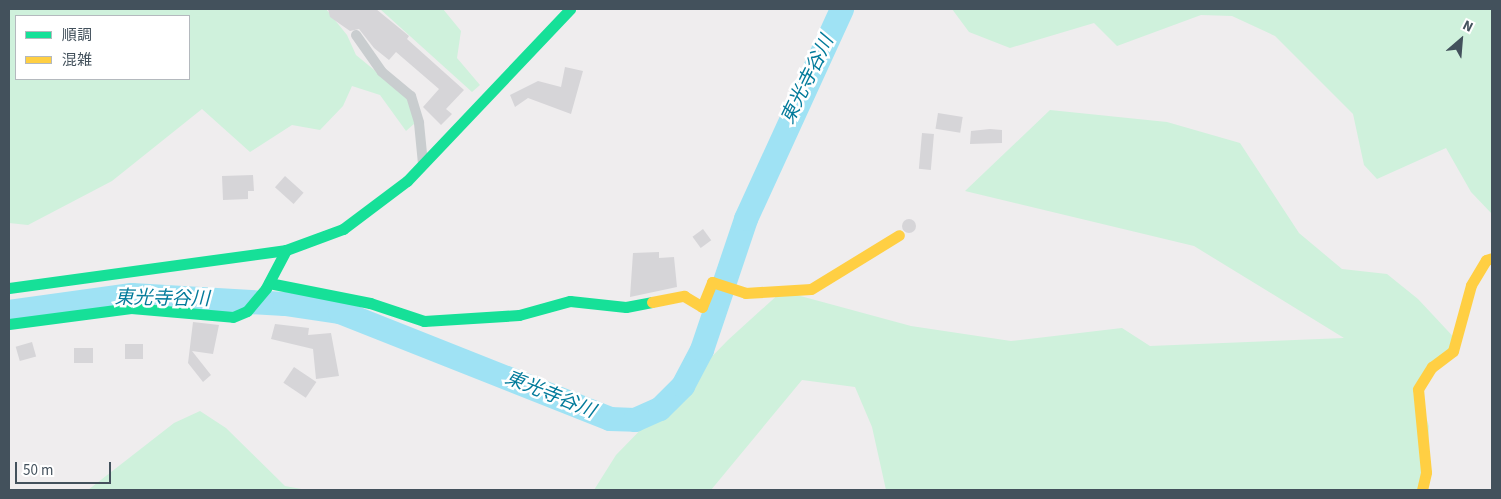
<!DOCTYPE html>
<meta charset="utf-8">
<style>
body{margin:0}
#map{position:relative;width:1501px;height:499px;overflow:hidden;background:#efedee;font-family:"Source Sans 3","Noto Sans JP",sans-serif}
div>[style]{position:absolute}
[style*='--x']{left:calc(var(--x)*1px);top:calc(var(--y)*1px);width:calc(var(--w)*1px);rotate:calc(var(--a)*1deg)}
.green>*{inset:0;background:#cff1dc}
.river>*{height:24px;margin:-12px;padding:0 12px;transform-origin:12px;border-radius:12px;background:#9fe2f4}
.building>*{inset:0;background:#d6d5d8;transform-origin:0 0}
.round{border-radius:50%}
.street>*{height:10px;margin:-5px;padding:0 5px;transform-origin:5px;border-radius:5px;background:#c9cdcf}
.fast>*{height:11px;margin:-5.5px;padding:0 5.5px;transform-origin:5.5px;border-radius:5.5px;background:#16e098}
.slow>*{height:11px;margin:-5.5px;padding:0 5.5px;transform-origin:5.5px;border-radius:5.5px;background:#ffcf43}
span{translate:-50% -50%;white-space:nowrap;text-align:center;line-height:1.15;-webkit-text-stroke:5px #fff;paint-order:stroke}
.water-label{font-size:19px;color:#037b9b;font-style:italic}
.frame{position:absolute;inset:0;border:10px solid #43515c;pointer-events:none}
.legend{position:absolute;left:15px;top:15px;width:175px;height:65px;box-sizing:border-box;background:#fff;border:1px solid #b4b9be;margin:0;padding:6px 9px;list-style:none;font-size:15px;color:#43515c}
.legend li{display:flex;align-items:center;gap:10px;height:25px}
.legend b{width:25px;border:1px solid #b4b9be}
.north{position:absolute;left:1436px;top:15px;width:50px;height:50px;-webkit-text-stroke:4px #fff;paint-order:stroke;rotate:27deg;font-size:14px;font-weight:700;line-height:20px;text-align:center;color:#43515c}
.north::after{content:'';display:block;margin:auto;width:18px;height:22px;background:#43515c;clip-path:polygon(50% 0,100% 100%,50% 72%,0 100%)}
.scale{position:absolute;left:15px;top:462px;width:96px;height:22px;box-sizing:border-box;border:2px solid #43515c;border-top:0;padding-left:6px;font-size:15px;line-height:18px;white-space:nowrap;color:#43515c;-webkit-text-stroke:4px #fff;paint-order:stroke}
</style>
<div id="map">
<div class="green">
<div style="clip-path:polygon(evenodd,9px 9px,326px 9px,347px 35px,356px 55px,407px 97px,415px 123px,406px 131px,380px 95px,352px 86px,343px 106px,320px 130px,292px 125px,250px 152px,202px 109px,112px 181px,28px 225px,9px 223px,9px 9px,16px 16px,189px 16px,189px 79px,16px 79px,16px 16px)"></div>
<div style="clip-path:polygon(380px 9px,443px 9px,461px 31px,457px 58px,480px 85px,472px 92px)"></div>
<div style="clip-path:polygon(952px 9px,1492px 9px,1492px 214px,1471px 192px,1446px 148px,1377px 179px,1364px 165px,1353px 114px,1275px 36px,1232px 16px,1201px 15px,1117px 46px,1094px 23px,1010px 48px,969px 32px)"></div>
<div style="clip-path:polygon(1050px 110px,1167px 122px,1240px 143px,1299px 233px,1342px 269px,1387px 274px,1418px 299px,1461px 345px,1415px 385px,1429px 426px,1427px 490px,886px 490px,872px 427px,855px 387px,802px 380px,711px 490px,594px 490px,616px 455px,728px 340px,782px 291px,911px 326px,1011px 341px,1122px 328px,1150px 346px,1344px 338px,1194px 246px,965px 191px)"></div>
<div style="clip-path:polygon(200px 411px,226px 428px,285px 486px,307px 490px,88px 490px,174px 423px)"></div>
</div>
<div class="river">
<div style="--x:9;--y:312;--w:124;--a:-7.9"></div>
<div style="--x:132;--y:295;--w:153;--a:3.4"></div>
<div style="--x:285;--y:304;--w:56;--a:8.3"></div>
<div style="--x:340;--y:312;--w:290;--a:21.6"></div>
<div style="--x:610;--y:419;--w:25;--a:2"></div>
<div style="--x:635;--y:420;--w:27;--a:-24"></div>
<div style="--x:660;--y:409;--w:33;--a:-45"></div>
<div style="--x:683;--y:386;--w:41;--a:-62.2"></div>
<div style="--x:702;--y:350;--w:138;--a:-71.4"></div>
<div style="--x:746;--y:219;--w:231;--a:-65.4"></div>
</div>
<div class="building">
<div style="clip-path:polygon(328px 9px,376px 9px,409px 36px,407px 39px,464px 90px,446px 109px,452px 114px,441px 125px,423px 107px,439px 89px,396px 52px,389px 60px,374px 48px,359px 29px,350px 31px,330px 17px)"></div>
<div style="clip-path:polygon(565px 67px,583px 71px,571px 114px,528px 98px,515px 107px,510px 95px,538px 81px,561px 87px)"></div>
<div style="left:938px;top:113px;width:25px;height:16px;rotate:9deg"></div>
<div style="clip-path:polygon(990px 129px,1002px 130px,1002px 143px,970px 144px,971px 131px)"></div>
<div style="left:922px;top:133px;width:12px;height:36px;rotate:5deg"></div>
<div style="clip-path:polygon(253px 175px,254px 191px,248px 191px,248px 199px,223px 200px,222px 176px)"></div>
<div style="left:285px;top:176px;width:25px;height:15px;rotate:42deg"></div>
<div class="round" style="left:902px;top:219px;width:14px;height:14px"></div>
<div style="left:703px;top:229px;width:14px;height:13px;rotate:54deg"></div>
<div style="clip-path:polygon(659px 252px,659px 258px,674px 257px,677px 287px,630px 297px,633px 253px)"></div>
<div style="clip-path:polygon(193px 322px,219px 325px,213px 354px,192px 351px,211px 375px,203px 382px,188px 363px)"></div>
<div style="clip-path:polygon(275px 324px,309px 328px,308px 335px,331px 333px,339px 376px,316px 379px,313px 349px,271px 339px)"></div>
<div style="left:32px;top:342px;width:15px;height:17px;rotate:74deg"></div>
<div style="left:125px;top:344px;width:18px;height:15px"></div>
<div style="left:74px;top:348px;width:19px;height:15px"></div>
<div style="left:294px;top:367px;width:27px;height:19px;rotate:34deg"></div>
</div>
<div class="street">
<div style="--x:356;--y:35;--w:45;--a:54.9"></div>
<div style="--x:382;--y:72;--w:38;--a:40"></div>
<div style="--x:411;--y:96;--w:28;--a:73"></div>
<div style="--x:419;--y:123;--w:41;--a:84.4"></div>
</div>
<div class="fast">
<div style="--x:269;--y:283;--w:103;--a:11.2"></div>
<div style="--x:370;--y:303;--w:57;--a:18.4"></div>
<div style="--x:424;--y:321;--w:95;--a:-3.6"></div>
<div style="--x:519;--y:315;--w:53;--a:-15.4"></div>
<div style="--x:570;--y:301;--w:56;--a:6.1"></div>
<div style="--x:626;--y:307;--w:26;--a:-11"></div>
<div style="--x:9;--y:288;--w:280;--a:-7.8"></div>
<div style="--x:286;--y:250;--w:61;--a:-20.2"></div>
<div style="--x:343;--y:229;--w:80;--a:-36.9"></div>
<div style="--x:407;--y:181;--w:237;--a:-46.5"></div>
<div style="--x:9;--y:324;--w:123;--a:-7.5"></div>
<div style="--x:131;--y:308;--w:102;--a:5"></div>
<div style="--x:233;--y:317;--w:15;--a:-23"></div>
<div style="--x:247;--y:311;--w:30;--a:-50"></div>
<div style="--x:266;--y:288;--w:43;--a:-62.2"></div>
</div>
<div class="slow">
<div style="--x:652;--y:302;--w:33;--a:-11"></div>
<div style="--x:684;--y:296;--w:21;--a:31"></div>
<div style="--x:702;--y:307;--w:27;--a:-68"></div>
<div style="--x:712;--y:282;--w:35;--a:18"></div>
<div style="--x:745;--y:293;--w:66;--a:-3.5"></div>
<div style="--x:811;--y:289;--w:103;--a:-31.5"></div>
<div style="--x:1422;--y:490;--w:18;--a:-77"></div>
<div style="--x:1426;--y:472;--w:83;--a:-95.5"></div>
<div style="--x:1418;--y:389;--w:26;--a:-58"></div>
<div style="--x:1432;--y:367;--w:26;--a:-37"></div>
<div style="--x:1453;--y:351;--w:68;--a:-74.7"></div>
<div style="--x:1471;--y:285;--w:29;--a:-59"></div>
<div style="--x:1486;--y:260;--w:6;--a:-18"></div>
</div>
<div class="water-label">
<span style="left:808px;top:80px;rotate:-64deg">東光寺谷川</span>
<span style="left:162px;top:299px;rotate:1deg">東光寺谷川</span>
<span style="left:550px;top:395px;rotate:22deg">東光寺谷川</span>
</div>
<div class="frame"></div>
<ul class="legend">
<li><b style="height:6px;background:#16e098"></b>順調</li>
<li><b style="height:6px;background:#ffcf43"></b>混雑</li>
</ul>
<div class="north">N</div>
<div class="scale">50 m</div>
</div>
